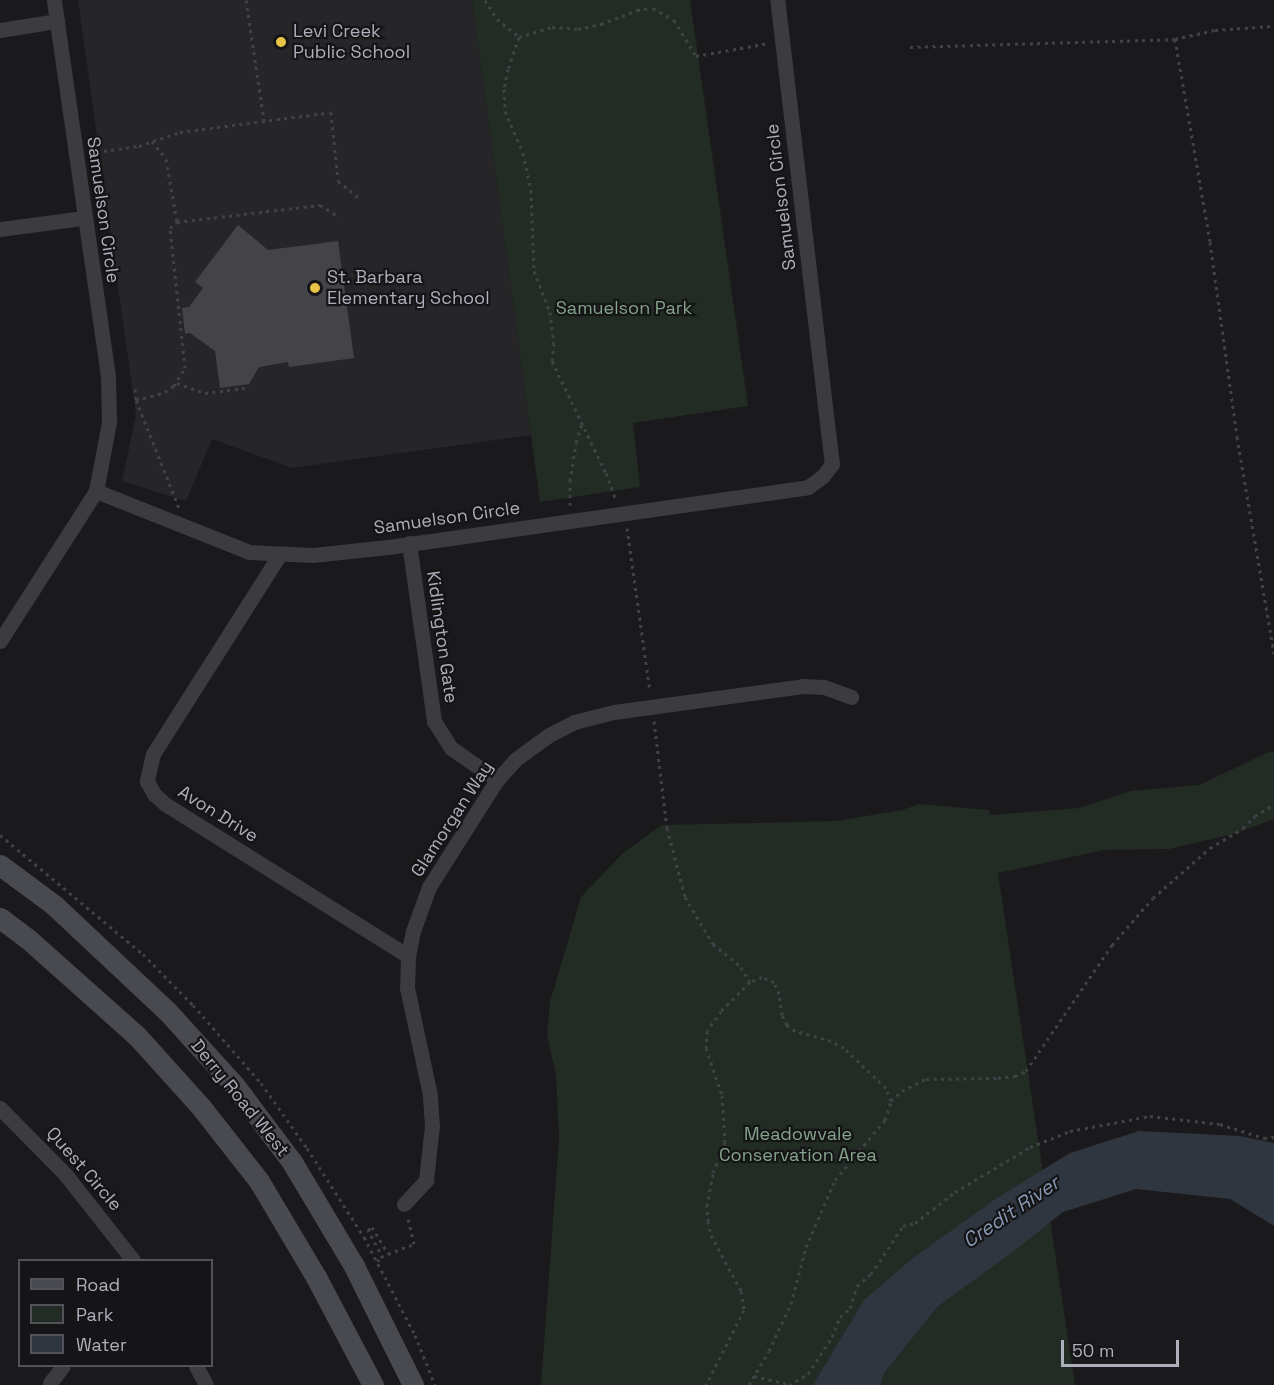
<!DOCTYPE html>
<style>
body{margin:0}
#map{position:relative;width:1274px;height:1385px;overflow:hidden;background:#1a191b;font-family:"Space Grotesk",sans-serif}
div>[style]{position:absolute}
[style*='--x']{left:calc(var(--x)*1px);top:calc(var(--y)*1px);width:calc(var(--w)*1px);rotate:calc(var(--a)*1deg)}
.built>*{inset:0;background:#262528}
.green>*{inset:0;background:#232b25}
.water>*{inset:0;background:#30363f}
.building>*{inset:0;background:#444448}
.path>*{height:3px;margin-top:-1.5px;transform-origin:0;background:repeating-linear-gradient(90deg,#414247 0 3px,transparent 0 7.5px)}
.minor>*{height:15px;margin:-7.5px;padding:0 7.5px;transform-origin:7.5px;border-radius:7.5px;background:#3b3b40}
.secondary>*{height:21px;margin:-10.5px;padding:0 10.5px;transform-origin:10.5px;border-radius:10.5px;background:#494a50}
.dots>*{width:16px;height:16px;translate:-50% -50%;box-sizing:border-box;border:3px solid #151416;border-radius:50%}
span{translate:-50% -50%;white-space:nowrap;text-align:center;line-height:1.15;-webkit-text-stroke:4.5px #151416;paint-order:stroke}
.poi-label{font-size:18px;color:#adafba}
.left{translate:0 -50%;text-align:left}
.street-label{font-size:18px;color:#adafba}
.park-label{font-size:18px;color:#85a48b}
.water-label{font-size:20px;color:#8698b2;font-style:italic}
.legend{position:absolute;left:18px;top:1259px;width:195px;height:108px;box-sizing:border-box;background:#151416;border:2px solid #525258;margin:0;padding:8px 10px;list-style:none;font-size:18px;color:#adafba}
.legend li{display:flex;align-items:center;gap:12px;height:30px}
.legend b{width:30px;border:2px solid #525258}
.scale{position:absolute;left:1061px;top:1340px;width:118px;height:27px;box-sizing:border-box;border:3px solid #adafba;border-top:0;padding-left:8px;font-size:18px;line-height:21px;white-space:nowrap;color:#adafba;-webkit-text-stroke:4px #151416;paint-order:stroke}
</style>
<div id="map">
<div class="built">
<div style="clip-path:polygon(78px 0,472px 0,531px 435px,292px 468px,212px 439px,186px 501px,122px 481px,136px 415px)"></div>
</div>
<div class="green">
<div style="clip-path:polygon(472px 0,690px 0,748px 406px,633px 423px,640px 487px,540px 502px)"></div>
<div style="clip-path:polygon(1271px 751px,1274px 752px,1274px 819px,1234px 834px,1169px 849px,1104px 850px,998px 873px,1075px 1385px,541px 1385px,559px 1138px,556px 1075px,547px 1035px,550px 1002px,581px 897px,622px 854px,661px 825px,836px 821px,902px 810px,920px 804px,989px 810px,990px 815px,1079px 808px,1131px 791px,1199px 785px)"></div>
</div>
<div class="water">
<div style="clip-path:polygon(1139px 1131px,1240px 1136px,1274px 1143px,1274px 1226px,1230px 1199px,1136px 1189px,1063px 1212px,1014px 1251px,938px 1306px,884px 1373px,880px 1385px,813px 1385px,864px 1300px,913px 1258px,997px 1198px,1070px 1153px)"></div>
</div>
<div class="building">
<div style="clip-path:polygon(238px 225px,268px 250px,338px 241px,354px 358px,289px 367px,288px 362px,259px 367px,249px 384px,220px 388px,215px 351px,190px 333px,185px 334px,182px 308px,189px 307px,203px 288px,195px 282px)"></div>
</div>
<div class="path">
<div style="--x:246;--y:0;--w:122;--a:81.5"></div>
<div style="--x:485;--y:0;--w:22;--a:58"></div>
<div style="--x:497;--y:19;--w:28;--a:39"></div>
<div style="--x:519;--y:37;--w:34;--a:109"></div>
<div style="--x:508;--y:69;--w:20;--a:101"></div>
<div style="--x:504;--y:89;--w:22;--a:87"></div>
<div style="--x:505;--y:111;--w:46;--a:66.8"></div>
<div style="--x:523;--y:153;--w:38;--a:78"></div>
<div style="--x:531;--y:190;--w:81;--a:87.9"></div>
<div style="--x:534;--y:271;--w:44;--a:68.7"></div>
<div style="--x:550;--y:312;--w:31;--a:83"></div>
<div style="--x:554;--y:343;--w:18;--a:96"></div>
<div style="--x:552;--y:361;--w:124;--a:64.3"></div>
<div style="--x:606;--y:473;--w:29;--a:70"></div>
<div style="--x:519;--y:37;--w:34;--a:-17"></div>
<div style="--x:552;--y:27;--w:26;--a:4"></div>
<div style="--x:578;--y:29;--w:24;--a:-12"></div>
<div style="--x:601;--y:24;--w:39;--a:-21"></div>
<div style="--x:637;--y:10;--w:16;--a:-7"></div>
<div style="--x:653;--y:8;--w:24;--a:30"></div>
<div style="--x:674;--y:20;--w:42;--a:58.6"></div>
<div style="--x:696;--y:56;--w:74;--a:-10.1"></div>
<div style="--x:1175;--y:39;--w:206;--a:80.2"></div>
<div style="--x:1210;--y:242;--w:197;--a:82.1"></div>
<div style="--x:1237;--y:437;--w:220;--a:80.3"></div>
<div style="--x:910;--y:47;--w:265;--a:-1.7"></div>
<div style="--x:1175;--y:39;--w:41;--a:-12.7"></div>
<div style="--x:1215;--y:30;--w:59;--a:-3.9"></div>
<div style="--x:152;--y:141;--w:23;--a:52"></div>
<div style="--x:166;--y:159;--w:64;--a:80.1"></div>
<div style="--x:89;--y:153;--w:50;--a:-8"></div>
<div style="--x:139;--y:146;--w:43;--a:-18.9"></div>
<div style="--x:180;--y:132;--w:152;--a:-7.5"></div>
<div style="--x:331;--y:112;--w:69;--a:84.2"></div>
<div style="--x:338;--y:181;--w:27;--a:39"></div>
<div style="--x:177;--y:383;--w:30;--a:20"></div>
<div style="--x:205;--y:393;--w:40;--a:-7.1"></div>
<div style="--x:135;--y:389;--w:11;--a:85"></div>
<div style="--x:136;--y:400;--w:116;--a:68.3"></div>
<div style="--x:136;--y:400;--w:30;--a:-15"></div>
<div style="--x:165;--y:392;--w:11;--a:-34"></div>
<div style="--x:174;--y:386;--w:21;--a:-59"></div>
<div style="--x:185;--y:368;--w:141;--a:-96.1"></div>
<div style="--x:170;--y:228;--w:9;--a:-41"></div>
<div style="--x:177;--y:222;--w:144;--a:-6.8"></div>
<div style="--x:320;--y:205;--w:22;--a:32"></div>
<div style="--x:570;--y:505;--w:24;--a:-90"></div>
<div style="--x:570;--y:481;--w:39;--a:-81"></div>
<div style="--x:576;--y:442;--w:20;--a:-72"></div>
<div style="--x:627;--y:528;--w:165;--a:82"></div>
<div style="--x:654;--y:721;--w:108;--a:83.1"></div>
<div style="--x:667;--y:828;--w:71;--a:75.4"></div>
<div style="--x:685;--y:897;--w:55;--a:59.2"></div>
<div style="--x:713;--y:944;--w:36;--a:39"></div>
<div style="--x:741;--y:967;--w:17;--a:59"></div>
<div style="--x:750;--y:982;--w:41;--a:135"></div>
<div style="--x:721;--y:1011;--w:24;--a:125"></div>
<div style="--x:707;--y:1031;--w:17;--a:93"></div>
<div style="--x:706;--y:1048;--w:50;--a:71.2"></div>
<div style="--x:722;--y:1095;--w:47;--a:86.3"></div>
<div style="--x:725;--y:1142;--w:34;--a:111"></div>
<div style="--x:713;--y:1174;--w:31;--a:101"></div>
<div style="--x:707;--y:1204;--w:17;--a:87"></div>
<div style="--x:708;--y:1221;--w:14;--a:78"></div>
<div style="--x:711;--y:1235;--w:64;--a:61.8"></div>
<div style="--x:741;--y:1291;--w:19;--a:81"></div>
<div style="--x:744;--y:1310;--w:84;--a:116.9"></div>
<div style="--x:0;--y:835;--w:186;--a:39.8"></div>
<div style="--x:143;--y:954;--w:71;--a:45.6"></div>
<div style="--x:193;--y:1005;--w:103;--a:48.9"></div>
<div style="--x:261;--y:1083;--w:80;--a:54.7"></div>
<div style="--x:307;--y:1148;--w:106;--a:57.4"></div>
<div style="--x:364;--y:1237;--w:110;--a:62.5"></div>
<div style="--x:415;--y:1335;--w:54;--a:68.2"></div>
<div style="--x:891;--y:1101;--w:15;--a:-42"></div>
<div style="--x:902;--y:1091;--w:27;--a:-27"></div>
<div style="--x:926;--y:1079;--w:72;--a:-0.8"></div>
<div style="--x:998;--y:1078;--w:17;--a:-7"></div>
<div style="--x:1015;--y:1076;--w:12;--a:-24"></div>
<div style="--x:1026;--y:1071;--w:153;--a:-55.7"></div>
<div style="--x:1112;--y:945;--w:62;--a:-48.9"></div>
<div style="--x:1153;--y:898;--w:76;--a:-41.3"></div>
<div style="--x:1210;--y:848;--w:39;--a:-31"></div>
<div style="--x:1243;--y:828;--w:17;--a:-45"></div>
<div style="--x:1255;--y:816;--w:22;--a:-32"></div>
<div style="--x:377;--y:1261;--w:7;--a:-27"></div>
<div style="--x:383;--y:1258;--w:32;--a:-118"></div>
<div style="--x:368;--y:1230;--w:5;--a:-37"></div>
<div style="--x:372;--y:1227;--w:31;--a:59"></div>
<div style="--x:388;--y:1254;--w:28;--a:-21"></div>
<div style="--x:414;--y:1244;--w:28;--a:-103"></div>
<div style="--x:754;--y:1376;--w:36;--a:13"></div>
<div style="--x:749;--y:1385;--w:39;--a:-60"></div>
<div style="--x:769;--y:1351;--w:52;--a:-64.9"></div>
<div style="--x:791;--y:1304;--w:59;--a:-75.3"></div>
<div style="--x:806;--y:1247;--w:73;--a:-66.6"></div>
<div style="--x:835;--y:1180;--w:78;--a:-50.2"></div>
<div style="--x:885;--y:1120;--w:20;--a:-72"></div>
<div style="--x:891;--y:1101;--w:14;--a:-111"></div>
<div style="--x:886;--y:1088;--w:58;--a:-136.4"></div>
<div style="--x:844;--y:1048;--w:15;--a:-152"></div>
<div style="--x:831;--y:1041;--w:37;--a:-164"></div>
<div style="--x:795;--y:1031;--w:10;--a:-143"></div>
<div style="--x:787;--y:1025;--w:11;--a:-117"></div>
<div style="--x:782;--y:1015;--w:21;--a:-98"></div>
<div style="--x:779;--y:994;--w:13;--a:-113"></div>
<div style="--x:774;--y:982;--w:13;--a:-157"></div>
<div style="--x:762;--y:977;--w:13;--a:157"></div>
<div style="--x:789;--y:1385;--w:22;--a:-30"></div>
<div style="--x:808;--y:1374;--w:44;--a:-57"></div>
<div style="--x:832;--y:1337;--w:22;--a:-68"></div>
<div style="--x:840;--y:1317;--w:13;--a:-42"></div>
<div style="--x:850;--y:1308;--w:23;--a:-72"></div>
<div style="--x:857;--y:1286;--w:18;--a:-41"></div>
<div style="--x:871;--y:1274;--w:58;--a:-56.3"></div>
<div style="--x:903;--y:1226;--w:12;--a:-14"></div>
<div style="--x:915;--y:1223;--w:51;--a:-37.8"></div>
<div style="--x:955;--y:1192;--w:87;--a:-31"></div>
<div style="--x:1030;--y:1147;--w:43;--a:-21.8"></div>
<div style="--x:1070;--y:1131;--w:81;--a:-10.6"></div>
<div style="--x:1150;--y:1116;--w:70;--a:6.5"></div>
<div style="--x:1220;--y:1124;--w:46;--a:17.7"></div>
<div style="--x:1264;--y:1138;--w:10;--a:-6"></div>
</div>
<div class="minor">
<div style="--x:0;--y:30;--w:58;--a:-9"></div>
<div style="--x:0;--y:229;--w:85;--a:-7.5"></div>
<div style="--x:96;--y:491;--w:165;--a:21.7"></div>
<div style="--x:249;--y:552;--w:64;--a:2.7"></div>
<div style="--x:313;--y:555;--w:75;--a:-6.1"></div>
<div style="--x:388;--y:547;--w:424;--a:-8.1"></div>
<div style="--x:808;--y:487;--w:17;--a:-36"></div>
<div style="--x:822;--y:477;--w:16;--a:-52"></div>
<div style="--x:832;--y:464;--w:24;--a:-97"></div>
<div style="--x:829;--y:440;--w:443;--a:-96.7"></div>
<div style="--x:409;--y:543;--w:180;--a:82"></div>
<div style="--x:434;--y:721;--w:32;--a:58"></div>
<div style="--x:451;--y:748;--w:56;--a:34.8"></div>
<div style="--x:280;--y:554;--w:237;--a:122.4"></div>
<div style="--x:153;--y:754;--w:28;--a:103"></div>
<div style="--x:147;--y:781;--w:15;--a:62"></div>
<div style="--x:154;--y:794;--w:15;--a:42"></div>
<div style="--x:165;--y:804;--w:287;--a:32"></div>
<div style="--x:0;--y:641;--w:178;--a:-57.4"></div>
<div style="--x:96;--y:491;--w:70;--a:-79.3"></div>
<div style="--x:109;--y:422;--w:46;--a:-91.2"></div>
<div style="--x:108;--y:376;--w:380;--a:-98.2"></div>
<div style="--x:0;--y:1108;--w:93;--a:45.4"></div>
<div style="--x:65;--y:1174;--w:110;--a:51.7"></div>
<div style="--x:404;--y:1204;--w:33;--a:-47"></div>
<div style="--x:426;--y:1180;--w:54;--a:-83.7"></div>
<div style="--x:432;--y:1126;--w:31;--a:-94"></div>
<div style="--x:430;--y:1095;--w:109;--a:-102.1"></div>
<div style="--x:407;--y:988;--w:32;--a:-88"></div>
<div style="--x:408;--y:956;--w:25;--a:-79"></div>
<div style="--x:413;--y:931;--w:47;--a:-70"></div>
<div style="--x:429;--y:887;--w:127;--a:-57.6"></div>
<div style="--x:497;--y:780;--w:28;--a:-48"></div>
<div style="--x:516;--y:759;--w:41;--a:-36"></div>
<div style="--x:549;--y:735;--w:28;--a:-27"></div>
<div style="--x:574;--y:722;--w:41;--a:-14"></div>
<div style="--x:614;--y:712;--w:191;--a:-7.8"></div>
<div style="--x:803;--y:686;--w:21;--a:3"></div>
<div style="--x:824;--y:687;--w:29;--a:20"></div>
<div style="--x:196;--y:1366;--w:21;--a:62"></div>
<div style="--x:50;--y:1383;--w:21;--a:-53"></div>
</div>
<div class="secondary">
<div style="--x:0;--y:865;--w:67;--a:36.5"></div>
<div style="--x:54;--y:905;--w:155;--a:43.2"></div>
<div style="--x:167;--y:1011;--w:101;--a:47.8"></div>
<div style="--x:235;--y:1086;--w:95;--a:53.1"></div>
<div style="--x:292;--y:1162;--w:121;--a:59.2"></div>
<div style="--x:354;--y:1266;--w:133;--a:63.6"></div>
<div style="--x:0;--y:918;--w:34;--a:37"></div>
<div style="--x:27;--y:938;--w:147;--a:41.7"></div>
<div style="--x:137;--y:1036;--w:96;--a:48"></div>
<div style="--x:201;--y:1107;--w:94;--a:51.9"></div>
<div style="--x:259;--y:1181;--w:112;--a:59.3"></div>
<div style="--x:316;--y:1277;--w:122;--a:62.2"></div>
</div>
<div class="dots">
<div style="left:281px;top:42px;background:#e7c445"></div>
<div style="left:315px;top:288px;background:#e7c445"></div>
</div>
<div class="poi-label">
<span class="left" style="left:293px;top:42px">Levi Creek<br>Public School</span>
<span class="left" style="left:327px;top:288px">St. Barbara<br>Elementary School</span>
</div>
<div class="street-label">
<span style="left:781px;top:197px;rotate:-97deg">Samuelson Circle</span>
<span style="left:103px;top:210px;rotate:82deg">Samuelson Circle</span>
<span style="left:447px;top:518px;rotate:-8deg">Samuelson Circle</span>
<span style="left:442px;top:637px;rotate:82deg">Kidlington Gate</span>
<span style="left:218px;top:814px;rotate:32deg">Avon Drive</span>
<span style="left:452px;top:819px;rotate:-57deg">Glamorgan Way</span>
<span style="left:240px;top:1098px;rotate:51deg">Derry Road West</span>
<span style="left:84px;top:1169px;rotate:49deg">Quest Circle</span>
</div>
<div class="park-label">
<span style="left:624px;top:308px">Samuelson Park</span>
<span style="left:798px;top:1145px">Meadowvale<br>Conservation Area</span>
</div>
<div class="water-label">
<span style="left:1011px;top:1212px;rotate:-34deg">Credit River</span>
</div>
<ul class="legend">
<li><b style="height:8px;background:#494a50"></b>Road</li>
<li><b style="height:16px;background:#232b25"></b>Park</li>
<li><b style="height:16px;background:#30363f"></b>Water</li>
</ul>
<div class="scale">50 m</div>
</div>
